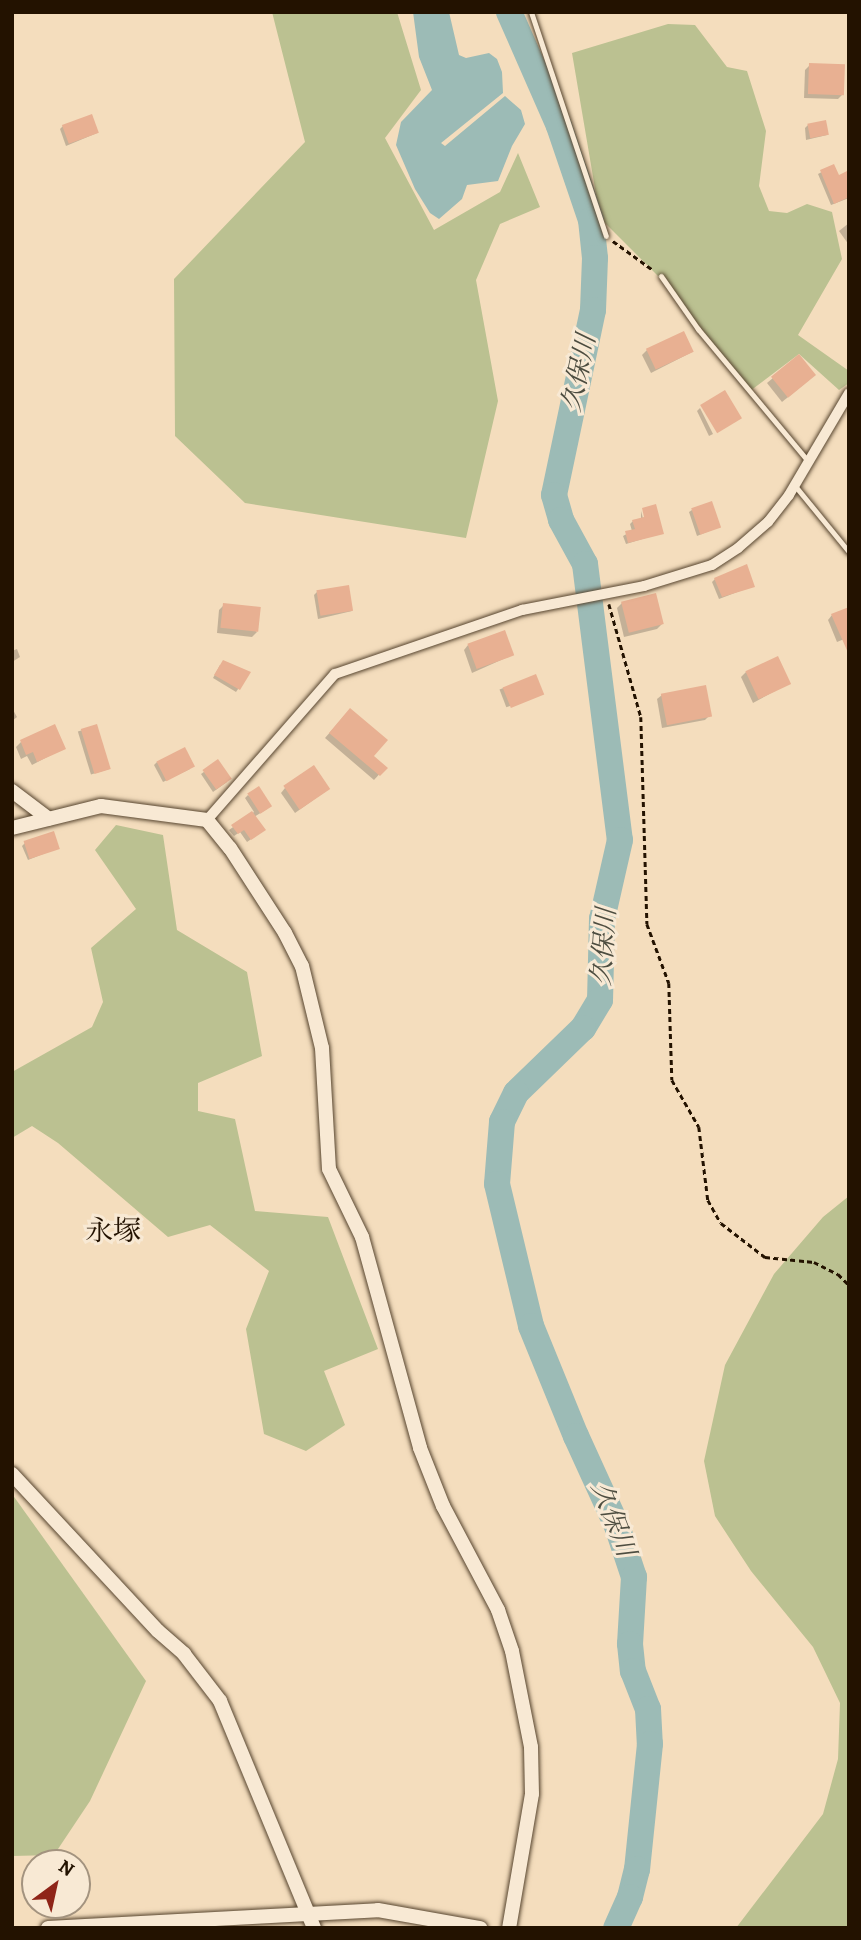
<!DOCTYPE html>
<meta charset="utf-8">
<style>
body{margin:0}
#map{position:relative;width:861px;height:1940px;overflow:hidden;background:#f4ddbd;font-family:Alegreya,"Noto Serif JP",serif}
div>[style]{position:absolute}
[style*='--x']{left:calc(var(--x)*1px);top:calc(var(--y)*1px);width:calc(var(--w)*1px);rotate:calc(var(--a)*1deg)}
.green>*{inset:0;background:#bbc191}
.water>*{inset:0;background:#9cbbb6}
.shadow>*{inset:0;background:#0003;transform-origin:0 0}
.river>*{height:26px;margin:-13px;padding:0 13px;transform-origin:13px;border-radius:13px;background:#9cbbb6}
.building>*{inset:0;background:#e8b092;transform-origin:0 0}
.path>*{height:2.5px;margin-top:-1.25px;transform-origin:0;background:repeating-linear-gradient(90deg,#231200 0 5px,transparent 0 8.5px)}
.roads{filter:drop-shadow(0 0 2px #57452f) drop-shadow(0 0 2px #57452f)}
.service>*{height:5px;margin:-2.5px;padding:0 2.5px;transform-origin:2.5px;border-radius:2.5px;background:#f8e9d4}
.minor>*{height:10px;margin:-5px;padding:0 5px;transform-origin:5px;border-radius:5px;background:#f8e9d4}
.tertiary>*{height:14px;margin:-7px;padding:0 7px;transform-origin:7px;border-radius:7px;background:#f8e9d4}
span{translate:-50% -50%;white-space:nowrap;text-align:center;line-height:1.15;-webkit-text-stroke:6px #f8e9d4;paint-order:stroke}
.water-label{font-size:26px;color:#4d4d40;font-style:italic}
.quarter-label{font-size:28px;color:#231200}
.frame{position:absolute;inset:0;border:14px solid #231200;pointer-events:none}
.north{position:absolute;left:21px;top:1849px;width:70px;height:70px;box-sizing:border-box;background:#f8e9d4;border:2px solid #a3937f;border-radius:50%;rotate:33deg;font-size:19px;font-weight:700;line-height:28px;text-align:center;color:#231200}
.north::after{content:'';display:block;margin:auto;width:24px;height:32px;background:#8f2418;clip-path:polygon(50% 0,100% 100%,50% 72%,0 100%)}
</style>
<div id="map">
<div class="green">
<div style="clip-path:polygon(272px 12px,397px 12px,421px 90px,385px 138px,434px 230px,500px 192px,518px 153px,540px 207px,500px 224px,476px 280px,498px 401px,466px 538px,245px 503px,175px 436px,174px 279px,305px 142px)"></div>
<div style="clip-path:polygon(668px 24px,695px 25px,727px 67px,747px 71px,766px 131px,759px 186px,769px 211px,787px 213px,807px 204px,832px 212px,842px 259px,798px 335px,849px 371px,849px 383px,839px 390px,799px 354px,750px 391px,669px 287px,600px 218px,572px 53px)"></div>
<div style="clip-path:polygon(116px 825px,163px 835px,177px 930px,247px 972px,262px 1056px,198px 1083px,198px 1111px,235px 1119px,255px 1211px,328px 1217px,378px 1349px,324px 1371px,345px 1425px,306px 1451px,264px 1434px,246px 1329px,269px 1271px,210px 1225px,168px 1237px,58px 1143px,32px 1126px,12px 1138px,12px 1072px,92px 1027px,103px 1002px,91px 948px,136px 909px,95px 850px)"></div>
<div style="clip-path:polygon(849px 1196px,849px 1928px,736px 1928px,823px 1814px,838px 1759px,840px 1703px,813px 1647px,751px 1571px,715px 1516px,704px 1461px,725px 1365px,774px 1274px,823px 1217px)"></div>
<div style="clip-path:polygon(12px 1494px,146px 1681px,90px 1801px,54px 1855px,12px 1856px)"></div>
</div>
<div class="water">
<div style="clip-path:polygon(413px 12px,449px 12px,459px 55px,466px 58px,489px 53px,497px 59px,502px 72px,503px 93px,441px 143px,445px 146px,505px 96px,521px 110px,525px 124px,512px 146px,498px 181px,467px 185px,462px 199px,439px 219px,430px 213px,415px 189px,396px 145px,401px 122px,432px 90px,419px 57px)"></div>
</div>
<div class="shadow">
<div style="clip-path:polygon(810px 65px,843px 94px,838px 99px,804px 98px,805px 70px)"></div>
<div style="clip-path:polygon(808px 125px,827px 135px,806px 140px,805px 128px)"></div>
<div style="clip-path:polygon(63px 126px,97px 133px,66px 146px,60px 129px)"></div>
<div style="clip-path:polygon(833px 166px,838px 177px,849px 172px,849px 198px,831px 205px,818px 174px)"></div>
<div style="clip-path:polygon(849px 223px,849px 245px,839px 231px)"></div>
<div style="clip-path:polygon(647px 350px,692px 352px,651px 373px,642px 355px)"></div>
<div style="clip-path:polygon(799px 356px,809px 380px,782px 402px,767px 383px)"></div>
<div style="clip-path:polygon(700px 408px,713px 434px,709px 436px,697px 411px)"></div>
<div style="clip-path:polygon(692px 510px,719px 527px,697px 536px,689px 512px)"></div>
<div style="clip-path:polygon(641px 511px,645px 526px,662px 533px,626px 544px,623px 536px,632px 531px,630px 524px,633px 521px,641px 519px)"></div>
<div style="clip-path:polygon(715px 579px,753px 586px,719px 599px,712px 582px)"></div>
<div style="clip-path:polygon(317px 592px,352px 611px,318px 619px,314px 595px)"></div>
<div style="clip-path:polygon(622px 603px,662px 624px,657px 629px,624px 637px,617px 608px)"></div>
<div style="clip-path:polygon(224px 605px,257px 632px,252px 637px,217px 633px,219px 610px)"></div>
<div style="clip-path:polygon(832px 615px,849px 637px,837px 642px,828px 620px)"></div>
<div style="clip-path:polygon(468px 645px,512px 655px,472px 673px,464px 650px)"></div>
<div style="clip-path:polygon(17px 649px,20px 657px,12px 662px,12px 651px)"></div>
<div style="clip-path:polygon(220px 665px,249px 673px,236px 692px,213px 678px)"></div>
<div style="clip-path:polygon(746px 672px,789px 683px,753px 703px,741px 677px)"></div>
<div style="left:535px;top:676px;width:19px;height:38px;rotate:69deg"></div>
<div style="clip-path:polygon(662px 695px,710px 715px,705px 720px,662px 728px,657px 699px)"></div>
<div style="clip-path:polygon(12px 708px,17px 717px,12px 721px)"></div>
<div style="clip-path:polygon(345px 715px,372px 757px,385px 768px,374px 780px,325px 738px)"></div>
<div style="left:96px;top:726px;width:45px;height:19px;rotate:73deg"></div>
<div style="clip-path:polygon(21px 742px,64px 748px,32px 765px,27px 756px,21px 759px,16px 747px)"></div>
<div style="clip-path:polygon(157px 762px,190px 769px,163px 782px,154px 765px)"></div>
<div style="clip-path:polygon(218px 762px,227px 782px,213px 792px,201px 774px)"></div>
<div style="clip-path:polygon(285px 788px,323px 793px,295px 813px,281px 793px)"></div>
<div style="clip-path:polygon(248px 795px,267px 809px,254px 817px,260px 833px,247px 842px,240px 832px,234px 836px,229px 830px,254px 812px,245px 798px)"></div>
<div style="clip-path:polygon(25px 843px,58px 848px,28px 860px,22px 846px)"></div>
</div>
<div class="river">
<div style="--x:509;--y:12;--w:124;--a:66.3"></div>
<div style="--x:559;--y:126;--w:99;--a:71.2"></div>
<div style="--x:591;--y:220;--w:38;--a:84"></div>
<div style="--x:595;--y:258;--w:52;--a:92.2"></div>
<div style="--x:593;--y:310;--w:189;--a:101.9"></div>
<div style="--x:554;--y:495;--w:26;--a:74"></div>
<div style="--x:561;--y:520;--w:50;--a:61.4"></div>
<div style="--x:585;--y:564;--w:278;--a:82.8"></div>
<div style="--x:620;--y:840;--w:81;--a:102.8"></div>
<div style="--x:602;--y:919;--w:81;--a:91.4"></div>
<div style="--x:600;--y:1000;--w:33;--a:121"></div>
<div style="--x:583;--y:1028;--w:93;--a:135.9"></div>
<div style="--x:516;--y:1093;--w:32;--a:116"></div>
<div style="--x:502;--y:1122;--w:62;--a:94.6"></div>
<div style="--x:497;--y:1184;--w:146;--a:76.5"></div>
<div style="--x:531;--y:1326;--w:119;--a:67.8"></div>
<div style="--x:576;--y:1436;--w:99;--a:65.5"></div>
<div style="--x:617;--y:1526;--w:54;--a:71.6"></div>
<div style="--x:634;--y:1577;--w:67;--a:93.4"></div>
<div style="--x:630;--y:1644;--w:27;--a:84"></div>
<div style="--x:633;--y:1671;--w:41;--a:68.5"></div>
<div style="--x:648;--y:1709;--w:35;--a:87"></div>
<div style="--x:650;--y:1744;--w:126;--a:95.9"></div>
<div style="--x:637;--y:1869;--w:29;--a:104"></div>
<div style="--x:630;--y:1897;--w:34;--a:114"></div>
</div>
<div class="building">
<div style="left:809px;top:63px;width:36px;height:31px;rotate:2deg"></div>
<div style="left:92px;top:114px;width:20px;height:32px;rotate:70deg"></div>
<div style="left:826px;top:120px;width:15px;height:19px;rotate:79deg"></div>
<div style="clip-path:polygon(834px 164px,839px 175px,849px 170px,849px 197px,834px 204px,820px 170px)"></div>
<div style="left:684px;top:331px;width:23px;height:42px;rotate:65deg"></div>
<div style="left:799px;top:354px;width:27px;height:36px;rotate:51deg"></div>
<div style="left:725px;top:390px;width:33px;height:29px;rotate:59deg"></div>
<div style="left:712px;top:501px;width:28px;height:22px;rotate:71deg"></div>
<div style="clip-path:polygon(656px 504px,664px 534px,628px 543px,625px 531px,635px 529px,632px 520px,644px 517px,642px 508px)"></div>
<div style="clip-path:polygon(747px 564px,755px 587px,722px 597px,714px 578px)"></div>
<div style="left:349px;top:585px;width:26px;height:33px;rotate:81deg"></div>
<div style="left:656px;top:593px;width:32px;height:36px;rotate:76deg"></div>
<div style="left:223px;top:603px;width:38px;height:25px;rotate:6deg"></div>
<div style="clip-path:polygon(849px 607px,849px 655px,831px 614px)"></div>
<div style="left:505px;top:630px;width:27px;height:40px;rotate:70deg"></div>
<div style="left:778px;top:656px;width:31px;height:36px;rotate:65deg"></div>
<div style="clip-path:polygon(223px 660px,251px 672px,240px 690px,214px 675px)"></div>
<div style="left:536px;top:674px;width:22px;height:36px;rotate:68deg"></div>
<div style="left:706px;top:685px;width:32px;height:46px;rotate:79deg"></div>
<div style="clip-path:polygon(350px 708px,388px 740px,374px 756px,388px 768px,380px 776px,329px 733px)"></div>
<div style="clip-path:polygon(55px 724px,66px 749px,37px 762px,33px 752px,26px 755px,20px 740px)"></div>
<div style="left:97px;top:724px;width:47px;height:17px;rotate:73deg"></div>
<div style="left:185px;top:747px;width:22px;height:32px;rotate:63deg"></div>
<div style="left:218px;top:759px;width:24px;height:19px;rotate:55deg"></div>
<div style="left:314px;top:765px;width:29px;height:37px;rotate:56deg"></div>
<div style="left:259px;top:786px;width:24px;height:14px;rotate:57deg"></div>
<div style="clip-path:polygon(252px 811px,266px 830px,251px 840px,244px 830px,238px 834px,231px 825px)"></div>
<div style="left:54px;top:831px;width:19px;height:32px;rotate:72deg"></div>
</div>
<div class="path">
<div style="--x:613;--y:241;--w:49;--a:35.9"></div>
<div style="--x:609;--y:604;--w:117;--a:74.2"></div>
<div style="--x:641;--y:717;--w:207;--a:88.3"></div>
<div style="--x:647;--y:924;--w:63;--a:69.6"></div>
<div style="--x:669;--y:983;--w:97;--a:88.2"></div>
<div style="--x:672;--y:1080;--w:54;--a:60.1"></div>
<div style="--x:699;--y:1127;--w:74;--a:83"></div>
<div style="--x:708;--y:1200;--w:26;--a:61"></div>
<div style="--x:721;--y:1223;--w:56;--a:37.7"></div>
<div style="--x:765;--y:1257;--w:49;--a:5.8"></div>
<div style="--x:814;--y:1262;--w:27;--a:27"></div>
<div style="--x:838;--y:1274;--w:16;--a:45"></div>
</div>
<div class="roads">
<div class="service">
<div style="--x:531;--y:12;--w:236;--a:71.5"></div>
<div style="--x:661;--y:276;--w:65;--a:55.1"></div>
<div style="--x:698;--y:329;--w:173;--a:50.2"></div>
<div style="--x:796;--y:487;--w:84;--a:50.8"></div>
</div>
<div class="minor">
<div style="--x:207;--y:820;--w:194;--a:-48.8"></div>
<div style="--x:335;--y:674;--w:198;--a:-18.9"></div>
<div style="--x:522;--y:610;--w:124;--a:-11.1"></div>
<div style="--x:644;--y:586;--w:71;--a:-17.2"></div>
<div style="--x:712;--y:565;--w:31;--a:-33"></div>
<div style="--x:738;--y:548;--w:40;--a:-41"></div>
<div style="--x:768;--y:522;--w:34;--a:-52"></div>
<div style="--x:789;--y:495;--w:118;--a:-59.5"></div>
</div>
<div class="tertiary">
<div style="--x:12;--y:791;--w:46;--a:37.1"></div>
<div style="--x:12;--y:828;--w:92;--a:-13.9"></div>
<div style="--x:101;--y:806;--w:107;--a:7.5"></div>
<div style="--x:207;--y:820;--w:36;--a:51"></div>
<div style="--x:230;--y:848;--w:101;--a:57.1"></div>
<div style="--x:285;--y:933;--w:37;--a:63"></div>
<div style="--x:302;--y:966;--w:84;--a:76.3"></div>
<div style="--x:322;--y:1048;--w:121;--a:86.7"></div>
<div style="--x:329;--y:1169;--w:76;--a:64.1"></div>
<div style="--x:362;--y:1237;--w:219;--a:74.6"></div>
<div style="--x:420;--y:1448;--w:62;--a:68.4"></div>
<div style="--x:443;--y:1506;--w:118;--a:62.1"></div>
<div style="--x:498;--y:1610;--w:43;--a:71.1"></div>
<div style="--x:512;--y:1651;--w:98;--a:78.8"></div>
<div style="--x:531;--y:1747;--w:47;--a:88.8"></div>
<div style="--x:532;--y:1794;--w:136;--a:99.7"></div>
<div style="--x:12;--y:1474;--w:214;--a:47.1"></div>
<div style="--x:158;--y:1631;--w:35;--a:41"></div>
<div style="--x:184;--y:1654;--w:59;--a:52.5"></div>
<div style="--x:220;--y:1701;--w:246;--a:67.5"></div>
<div style="--x:48;--y:1928;--w:330;--a:-3.1"></div>
<div style="--x:378;--y:1910;--w:104;--a:10"></div>
</div>
</div>
<div class="water-label">
<span style="left:579px;top:373px;rotate:-78deg">久保川</span>
<span style="left:604px;top:947px;rotate:-86deg">久保川</span>
<span style="left:613px;top:1519px;rotate:69deg">久保川</span>
</div>
<div class="quarter-label">
<span style="left:113px;top:1231px">永塚</span>
</div>
<div class="frame"></div>
<div class="north">N</div>
</div>
